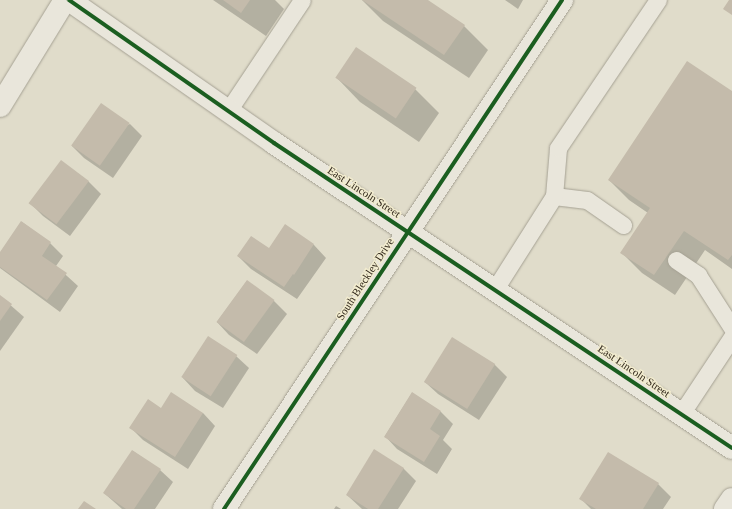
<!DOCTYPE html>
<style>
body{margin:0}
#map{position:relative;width:732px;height:509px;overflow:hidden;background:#e0dcca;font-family:Georgia,serif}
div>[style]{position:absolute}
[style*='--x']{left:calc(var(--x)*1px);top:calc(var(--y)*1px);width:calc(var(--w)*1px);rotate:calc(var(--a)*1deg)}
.shadow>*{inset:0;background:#0003}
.building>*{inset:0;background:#c4bbab;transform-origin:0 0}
.roads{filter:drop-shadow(0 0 1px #a5a193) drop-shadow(0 0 1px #a5a193)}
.service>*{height:17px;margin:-8.5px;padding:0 8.5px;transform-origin:8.5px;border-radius:8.5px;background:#e9e6db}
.minor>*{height:22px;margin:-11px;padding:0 11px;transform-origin:11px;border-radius:11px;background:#e9e6db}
.tertiary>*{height:22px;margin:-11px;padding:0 11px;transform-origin:11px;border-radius:11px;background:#e9e6db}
.cycleway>*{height:4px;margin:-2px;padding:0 2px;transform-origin:2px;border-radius:2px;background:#1b5e20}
span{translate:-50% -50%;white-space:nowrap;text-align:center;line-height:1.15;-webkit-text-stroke:3px #f2eccf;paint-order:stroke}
.street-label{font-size:11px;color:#332a1d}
</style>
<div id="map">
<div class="shadow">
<div style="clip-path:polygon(213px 0,275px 0,284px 9px,266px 36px)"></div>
<div style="clip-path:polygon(362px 0,426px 0,464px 26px,488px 50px,469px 78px,383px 21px)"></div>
<div style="clip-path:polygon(505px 0,523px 0,518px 9px)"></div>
<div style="clip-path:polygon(337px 78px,415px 89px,439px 113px,419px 142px,360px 102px)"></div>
<div style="clip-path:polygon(732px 92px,732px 269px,705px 250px,675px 295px,642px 273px,622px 253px,648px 213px,629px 200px,609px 180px)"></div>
<div style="clip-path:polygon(130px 124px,142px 136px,113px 178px,84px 158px,72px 146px)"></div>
<div style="clip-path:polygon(88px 181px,101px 194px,70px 236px,43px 216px,31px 204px)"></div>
<div style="clip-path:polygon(22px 222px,50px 243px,63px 256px,56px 266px,78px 286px,60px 312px,0 268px,0 253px)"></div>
<div style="clip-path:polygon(285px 226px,314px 245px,326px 258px,297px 299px,251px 269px,238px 256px,269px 250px)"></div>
<div style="clip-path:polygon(247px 281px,274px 301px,287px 314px,257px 354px,229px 335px,217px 322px)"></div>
<div style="clip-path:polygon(0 296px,24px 317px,0 351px)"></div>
<div style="clip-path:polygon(236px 356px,249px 368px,223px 408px,195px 391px,183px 378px)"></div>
<div style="clip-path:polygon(494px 364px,507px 377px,479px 420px,438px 394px,425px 382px)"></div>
<div style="clip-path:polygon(412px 393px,441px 412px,453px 424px,443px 440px,452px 449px,437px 474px,397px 449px,385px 436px)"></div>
<div style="clip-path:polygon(161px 409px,203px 413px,215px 426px,188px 469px,143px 440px,131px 428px)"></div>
<div style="clip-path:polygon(133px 451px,160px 470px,173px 482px,155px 509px,122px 509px,104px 493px)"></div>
<div style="clip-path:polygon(403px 468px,416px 481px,398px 509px,362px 509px,347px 495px)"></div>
<div style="clip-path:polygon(658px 484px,671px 497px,663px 509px,591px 509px,581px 499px)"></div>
<div style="clip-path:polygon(336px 506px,341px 509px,334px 509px)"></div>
</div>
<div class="building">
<div style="clip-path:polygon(223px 0,250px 0,241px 13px)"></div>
<div style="clip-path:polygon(362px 0,428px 0,465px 25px,444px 55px)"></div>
<div style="clip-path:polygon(729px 0,732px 0,732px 15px,723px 9px)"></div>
<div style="left:356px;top:47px;width:73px;height:37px;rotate:34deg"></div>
<div style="clip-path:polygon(687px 61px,732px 91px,732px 255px,728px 260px,684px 231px,654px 275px,620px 253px,650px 208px,608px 180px)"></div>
<div style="left:101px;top:103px;width:35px;height:52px;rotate:35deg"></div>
<div style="left:61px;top:160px;width:35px;height:54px;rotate:37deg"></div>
<div style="clip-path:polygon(21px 221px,51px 242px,42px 256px,67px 273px,47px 300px,0 267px,0 252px)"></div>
<div style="clip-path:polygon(285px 224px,314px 244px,294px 275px,293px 274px,284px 287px,237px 256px,251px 236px,269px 248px)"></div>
<div style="left:247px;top:280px;width:34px;height:52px;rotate:36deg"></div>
<div style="clip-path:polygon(0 295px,12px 304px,0 321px)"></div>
<div style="left:208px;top:336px;width:35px;height:49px;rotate:33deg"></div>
<div style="left:452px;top:337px;width:51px;height:53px;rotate:32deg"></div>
<div style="clip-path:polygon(171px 392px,203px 413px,175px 457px,129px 428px,148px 399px,161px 408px)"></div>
<div style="clip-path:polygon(412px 392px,441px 411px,430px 429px,440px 436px,424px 462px,384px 437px)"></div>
<div style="clip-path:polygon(374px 449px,404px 468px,378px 509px,368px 509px,346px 495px)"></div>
<div style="clip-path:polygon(132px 450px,161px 469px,134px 509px,126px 509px,103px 493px)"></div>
<div style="clip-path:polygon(608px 452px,659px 483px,643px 509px,596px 509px,579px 499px)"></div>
<div style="clip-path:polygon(84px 501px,96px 509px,78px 509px)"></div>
</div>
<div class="roads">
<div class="service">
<div style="--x:228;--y:111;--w:133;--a:-56.3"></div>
<div style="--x:554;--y:196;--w:33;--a:7"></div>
<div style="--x:587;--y:200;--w:44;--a:34.8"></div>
<div style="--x:676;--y:260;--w:27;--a:34"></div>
<div style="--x:698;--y:275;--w:63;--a:57.3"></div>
<div style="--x:495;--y:289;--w:110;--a:-57.6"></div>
<div style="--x:554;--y:196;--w:48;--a:-85.2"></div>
<div style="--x:558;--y:148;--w:179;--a:-56"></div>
<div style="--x:681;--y:414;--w:92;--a:-56.5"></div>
</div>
<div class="minor">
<div style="--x:0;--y:106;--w:124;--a:-58.5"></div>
<div style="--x:224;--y:509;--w:611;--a:-56.41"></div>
<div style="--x:725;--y:509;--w:12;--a:-55"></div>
</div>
<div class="tertiary">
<div style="--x:69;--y:0;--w:250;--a:34.9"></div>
<div style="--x:274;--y:143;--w:550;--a:33.66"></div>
</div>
</div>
<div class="cycleway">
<div style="--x:69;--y:0;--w:250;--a:34.9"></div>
<div style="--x:274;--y:143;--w:550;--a:33.66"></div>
<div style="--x:224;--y:509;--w:611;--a:-56.41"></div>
</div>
<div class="street-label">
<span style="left:364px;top:192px;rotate:33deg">East Lincoln Street</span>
<span style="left:365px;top:279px;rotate:-57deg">South Bleckley Drive</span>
<span style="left:634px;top:371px;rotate:34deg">East Lincoln Street</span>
</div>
</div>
